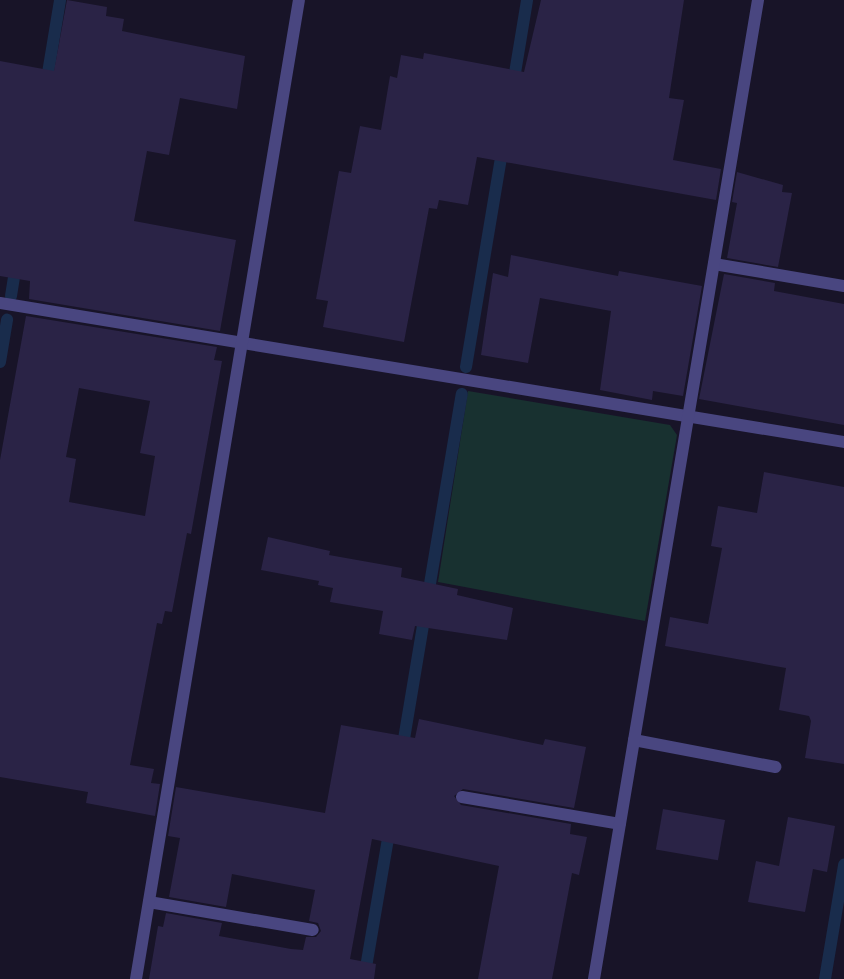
<!DOCTYPE html>
<style>
body{margin:0}
#map{position:relative;width:844px;height:979px;overflow:hidden;background:#181428;font-family:"Work Sans",sans-serif}
div>[style]{position:absolute}
[style*='--x']{left:calc(var(--x)*1px);top:calc(var(--y)*1px);width:calc(var(--w)*1px);rotate:calc(var(--a)*1deg)}
.green>*{inset:0;background:#183130}
.stream>*{height:12px;margin:-6px;padding:0 6px;transform-origin:6px;border-radius:6px;background:#192c4c}
.building>*{inset:0;background:#2a2346;transform-origin:0 0}
.lane>*{height:12px;margin:-6px;padding:0 6px;transform-origin:6px;border-radius:6px;background:#494680}
.street>*{height:12px;margin:-6px;padding:0 6px;transform-origin:6px;border-radius:6px;background:#494680}
span{translate:-50% -50%;white-space:nowrap;text-align:center;line-height:1.15;-webkit-text-stroke:5px #181428;paint-order:stroke}
</style>
<div id="map">
<div class="green">
<div style="clip-path:polygon(468px 391px,670px 425px,677px 435px,645px 621px,438px 582px)"></div>
</div>
<div class="stream">
<div style="--x:46;--y:85;--w:86;--a:-80.6"></div>
<div style="--x:513;--y:85;--w:86;--a:-80.6"></div>
<div style="--x:11;--y:296;--w:31;--a:-81"></div>
<div style="--x:0;--y:362;--w:43;--a:-80.5"></div>
<div style="--x:466;--y:367;--w:224;--a:-80.5"></div>
<div style="--x:402;--y:751;--w:362;--a:-80.5"></div>
<div style="--x:364;--y:979;--w:154;--a:-80.3"></div>
<div style="--x:825;--y:979;--w:116;--a:-80.5"></div>
</div>
<div class="building">
<div style="clip-path:polygon(67px 0,107px 7px,106px 16px,124px 19px,122px 31px,245px 56px,237px 109px,180px 98px,169px 155px,147px 151px,134px 221px,236px 240px,220px 331px,29px 299px,30px 281px,0 276px,0 61px,54px 71px)"></div>
<div style="clip-path:polygon(541px 0,684px 0,669px 98px,684px 100px,673px 160px,721px 169px,716px 200px,477px 157px,468px 205px,439px 200px,437px 209px,429px 208px,404px 342px,323px 327px,328px 301px,316px 299px,339px 171px,351px 173px,360px 126px,381px 130px,390px 76px,397px 78px,401px 55px,423px 59px,424px 53px,524px 72px)"></div>
<div style="clip-path:polygon(737px 172px,783px 185px,782px 192px,792px 193px,778px 267px,727px 258px,737px 203px,732px 202px)"></div>
<div style="clip-path:polygon(511px 255px,618px 276px,619px 271px,702px 286px,683px 396px,653px 391px,652px 400px,600px 390px,611px 311px,540px 298px,528px 363px,481px 355px,493px 273px,508px 277px)"></div>
<div style="clip-path:polygon(724px 274px,775px 283px,774px 291px,844px 304px,844px 425px,699px 399px)"></div>
<div style="clip-path:polygon(evenodd,26px 316px,217px 347px,214px 360px,222px 361px,191px 534px,187px 533px,172px 612px,165px 611px,162px 624px,157px 623px,130px 765px,154px 769px,151px 783px,160px 784px,155px 816px,86px 803px,88px 792px,0 777px,0 460px,26px 316px,79px 388px,150px 401px,140px 453px,155px 456px,145px 516px,69px 502px,76px 459px,66px 457px,79px 388px)"></div>
<div style="clip-path:polygon(764px 472px,844px 487px,844px 764px,805px 758px,811px 721px,809px 716px,779px 710px,786px 668px,665px 646px,670px 617px,708px 624px,722px 548px,711px 546px,718px 506px,757px 513px)"></div>
<div style="clip-path:polygon(268px 537px,330px 551px,329px 555px,402px 568px,401px 577px,458px 589px,457px 595px,513px 608px,507px 640px,415px 626px,412px 640px,379px 634px,383px 611px,330px 602px,333px 588px,318px 585px,319px 581px,261px 570px)"></div>
<div style="clip-path:polygon(419px 719px,543px 745px,545px 739px,586px 747px,574px 808px,463px 789px,454px 796px,461px 805px,571px 824px,570px 834px,587px 837px,579px 875px,572px 873px,552px 979px,478px 979px,499px 866px,372px 839px,350px 959px,376px 964px,374px 979px,149px 979px,158px 926px,163px 927px,166px 913px,222px 923px,219px 936px,291px 949px,303px 950px,306px 937px,316px 937px,321px 931px,318px 923px,309px 921px,315px 890px,232px 874px,226px 907px,169px 897px,180px 838px,168px 836px,176px 787px,325px 813px,341px 725px,415px 738px)"></div>
<div style="left:663px;top:809px;width:63px;height:41px;rotate:10deg"></div>
<div style="clip-path:polygon(788px 817px,835px 826px,827px 872px,813px 869px,805px 912px,748px 902px,756px 861px,779px 866px)"></div>
</div>
<div class="lane">
<div style="--x:714;--y:264;--w:132;--a:9.6"></div>
<div style="--x:634;--y:740;--w:144;--a:10.8"></div>
<div style="--x:462;--y:797;--w:160;--a:9.7"></div>
<div style="--x:149;--y:902;--w:166;--a:9.7"></div>
</div>
<div class="street">
<div style="--x:0;--y:303;--w:855;--a:9.35"></div>
<div style="--x:136;--y:979;--w:992;--a:-80.55"></div>
<div style="--x:594;--y:979;--w:993;--a:-80.49"></div>
</div>
</div>
